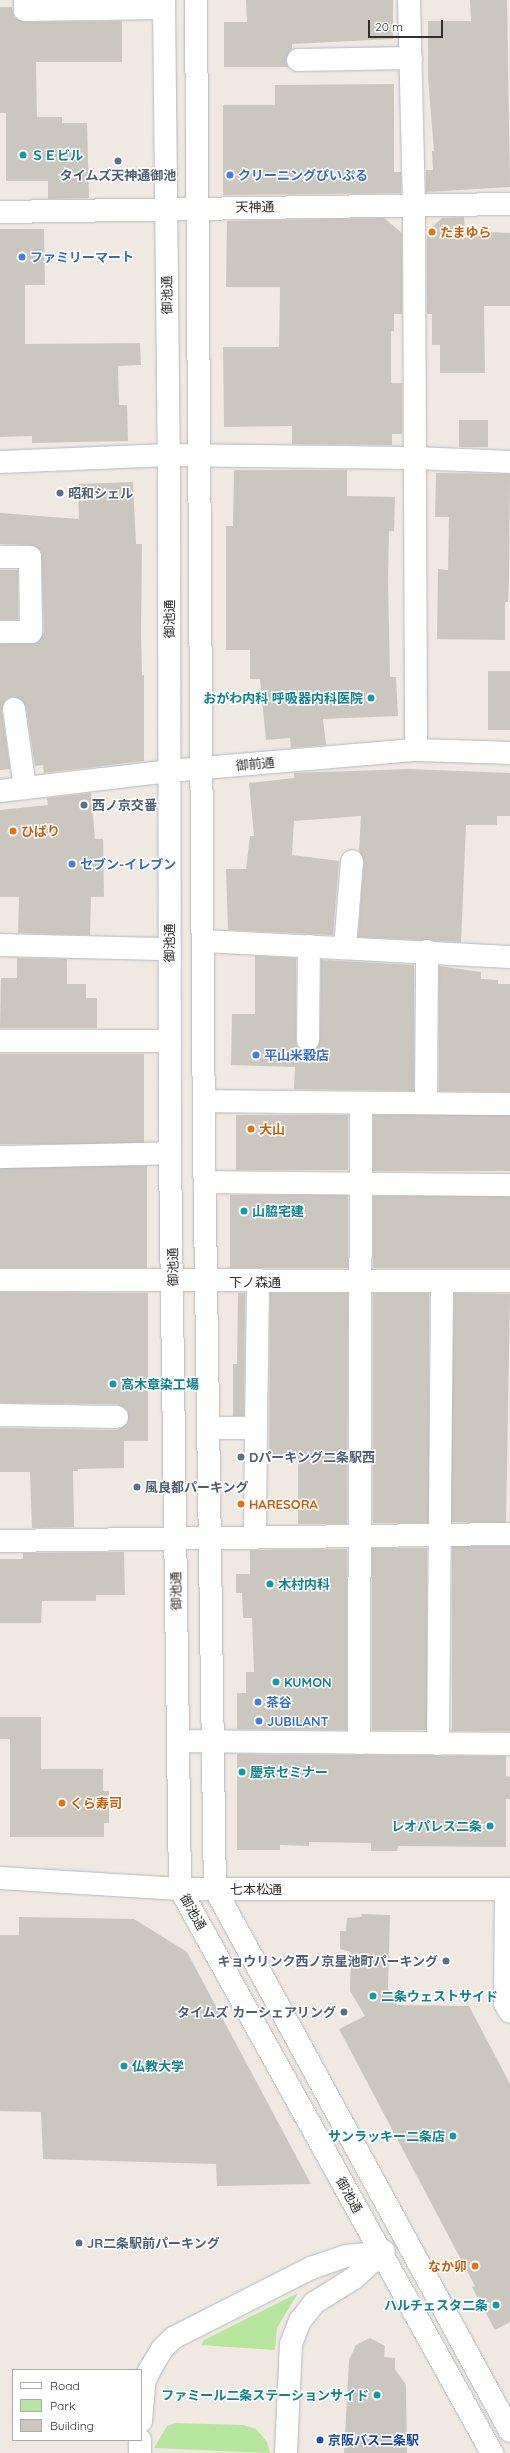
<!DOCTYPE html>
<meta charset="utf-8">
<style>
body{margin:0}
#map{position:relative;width:510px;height:2453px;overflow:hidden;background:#efe9e1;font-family:Quicksand,"Noto Sans JP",sans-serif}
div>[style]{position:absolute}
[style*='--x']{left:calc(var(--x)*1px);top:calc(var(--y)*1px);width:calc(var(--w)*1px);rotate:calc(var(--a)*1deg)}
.green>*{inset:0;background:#b6e59e}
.building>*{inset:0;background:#cbc7bf;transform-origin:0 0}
.roads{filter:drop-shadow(0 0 1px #b4b7c1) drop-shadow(0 0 1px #b4b7c1)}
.minor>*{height:22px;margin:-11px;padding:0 11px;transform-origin:11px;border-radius:11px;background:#fff}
.dots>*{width:11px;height:11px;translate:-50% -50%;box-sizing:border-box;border:2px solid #fff;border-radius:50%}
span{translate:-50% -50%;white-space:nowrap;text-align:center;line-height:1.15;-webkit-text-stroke:3px #fff;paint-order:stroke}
.culture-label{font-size:13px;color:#0d838f;font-weight:700}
.left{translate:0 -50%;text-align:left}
.right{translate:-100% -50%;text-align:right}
.service-label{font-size:13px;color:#4e5e75;font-weight:700}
.shop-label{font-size:13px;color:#366cbe;font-weight:700}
.street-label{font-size:13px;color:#2e2e2e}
.food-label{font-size:13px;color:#c56008;font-weight:700}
.transit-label{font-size:13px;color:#164399;font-weight:700}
.legend{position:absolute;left:12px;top:2369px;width:130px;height:72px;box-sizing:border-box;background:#fff;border:1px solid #ababab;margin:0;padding:5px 7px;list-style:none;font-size:12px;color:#2e2e2e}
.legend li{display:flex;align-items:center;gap:8px;height:20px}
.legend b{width:20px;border:1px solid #ababab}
.scale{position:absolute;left:368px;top:20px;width:75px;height:18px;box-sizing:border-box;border:2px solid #2e2e2e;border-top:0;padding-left:5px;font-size:12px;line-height:14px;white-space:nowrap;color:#2e2e2e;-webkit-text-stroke:3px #fff;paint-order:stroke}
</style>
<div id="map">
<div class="green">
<div style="clip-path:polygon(298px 2293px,277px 2328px,275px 2350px,201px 2345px,204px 2340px)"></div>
<div style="clip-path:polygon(176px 2423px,243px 2425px,256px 2429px,267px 2442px,270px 2453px,154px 2448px,167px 2426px)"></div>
</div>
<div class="building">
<div style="clip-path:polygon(246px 0,393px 0,393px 39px,292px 44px,292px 49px,286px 60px,288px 67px,224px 67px,224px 22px,247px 22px)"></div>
<div style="clip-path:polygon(470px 0,507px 0,510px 187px,426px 192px,426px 170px,433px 170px,432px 151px,434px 151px,428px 78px,428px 21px,471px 21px)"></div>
<div style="clip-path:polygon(0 7px,12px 7px,14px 17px,25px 22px,122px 21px,122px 62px,36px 62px,37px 117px,62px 117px,62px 123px,87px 123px,89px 198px,48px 199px,48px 181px,6px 181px,6px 113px,0 113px)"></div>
<div style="clip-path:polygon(394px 84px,394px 172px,401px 172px,401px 193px,223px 195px,223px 105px,275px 105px,275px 85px)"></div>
<div style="clip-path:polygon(464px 217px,465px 231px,510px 233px,510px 306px,484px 306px,485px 373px,440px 373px,440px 345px,432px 345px,432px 314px,427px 314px,427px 232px,442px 218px)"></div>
<div style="clip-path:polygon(384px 218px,402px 233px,402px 314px,394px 314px,394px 331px,391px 331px,391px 383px,402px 383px,402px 434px,392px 434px,392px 445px,292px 444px,292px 426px,224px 427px,223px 347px,279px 347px,280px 287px,226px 287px,227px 221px)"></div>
<div style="clip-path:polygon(0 229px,44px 229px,45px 285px,25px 285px,25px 344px,140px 343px,141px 365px,118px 366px,119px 405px,127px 405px,128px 441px,32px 443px,32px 436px,0 437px)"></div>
<div style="left:459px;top:420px;width:29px;height:27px"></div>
<div style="clip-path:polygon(234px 470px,347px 470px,347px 496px,395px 497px,394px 531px,389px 531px,388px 580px,390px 677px,396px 677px,398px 716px,323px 719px,326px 745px,291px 748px,290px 738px,266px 740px,260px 679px,250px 679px,250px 650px,226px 650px,226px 526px,233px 526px)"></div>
<div style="clip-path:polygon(436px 473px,510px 474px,509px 578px,508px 602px,505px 602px,505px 640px,437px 639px,438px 569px,448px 570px,449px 517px,435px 517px)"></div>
<div style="clip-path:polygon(133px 482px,136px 544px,142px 544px,141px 633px,142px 675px,144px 675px,144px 761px,44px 773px,43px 765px,35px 766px,26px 707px,19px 698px,13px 697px,6px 699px,2px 710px,10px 769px,0 770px,0 644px,37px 643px,44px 632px,41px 551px,30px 545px,0 544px,0 513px,79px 519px,78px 484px)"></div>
<div style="left:0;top:570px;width:18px;height:50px"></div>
<div style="left:510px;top:671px;width:59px;height:22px;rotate:90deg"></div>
<div style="clip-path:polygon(409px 769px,510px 773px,510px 816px,497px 816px,497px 825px,466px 825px,461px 942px,358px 937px,364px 862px,359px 851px,361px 816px,294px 821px,292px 855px,339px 861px,333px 935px,228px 930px,226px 869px,246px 869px,250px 836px,254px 836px,249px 783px,294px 778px,294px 773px)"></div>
<div style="clip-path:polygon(91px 793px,95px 839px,103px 839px,104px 897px,91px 897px,90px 935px,18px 933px,19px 897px,0 897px,0 810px,48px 805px,47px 798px)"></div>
<div style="clip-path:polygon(255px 956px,296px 958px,296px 1040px,297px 1046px,307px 1052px,314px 1051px,320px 1040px,321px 960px,414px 965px,414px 1091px,294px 1089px,295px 1067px,231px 1065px,232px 1014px,255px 1014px)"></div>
<div style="clip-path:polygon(17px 958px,67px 959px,67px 984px,86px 984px,86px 998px,97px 998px,97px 1028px,0 1028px,1px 978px,17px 978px)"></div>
<div style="clip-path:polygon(439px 966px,481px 972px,481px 979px,498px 980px,498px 984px,510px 984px,510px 1092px,439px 1091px)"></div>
<div style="left:0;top:1054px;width:144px;height:90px"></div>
<div style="left:236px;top:1115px;width:112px;height:55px"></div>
<div style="left:373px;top:1115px;width:137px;height:56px"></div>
<div style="left:147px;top:1166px;width:102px;height:147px;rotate:90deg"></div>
<div style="left:230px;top:1195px;width:118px;height:73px"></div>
<div style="left:373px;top:1196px;width:137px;height:72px"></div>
<div style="clip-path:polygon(0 1292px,148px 1293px,148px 1441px,124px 1441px,124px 1468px,78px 1469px,78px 1471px,73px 1471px,74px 1527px,32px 1528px,30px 1472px,0 1472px,0 1428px,117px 1430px,127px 1424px,128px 1411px,117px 1404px,0 1403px)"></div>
<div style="clip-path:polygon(238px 1293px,245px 1293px,244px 1416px,233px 1416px,233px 1364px,237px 1364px)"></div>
<div style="clip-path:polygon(270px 1293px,348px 1293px,347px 1524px,298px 1524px,298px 1457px,269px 1456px)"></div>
<div style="left:373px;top:1293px;width:56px;height:230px"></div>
<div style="left:454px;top:1293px;width:56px;height:229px;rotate:1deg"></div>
<div style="left:510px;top:1546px;width:185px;height:58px;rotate:90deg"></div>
<div style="left:372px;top:1548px;width:55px;height:182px"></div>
<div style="clip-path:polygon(347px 1549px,347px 1730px,237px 1729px,237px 1693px,246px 1693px,246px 1672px,254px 1672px,252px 1618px,243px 1618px,242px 1593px,236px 1593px,236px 1574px,250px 1574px,250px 1550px)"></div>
<div style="clip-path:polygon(124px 1552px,125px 1595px,96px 1595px,96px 1601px,42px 1601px,41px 1623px,0 1623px,0 1559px,23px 1559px,23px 1553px)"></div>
<div style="clip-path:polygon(0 1717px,41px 1717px,41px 1769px,103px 1769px,103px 1791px,109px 1791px,109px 1823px,104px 1823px,104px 1837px,10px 1837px,10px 1739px,0 1739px)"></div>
<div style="clip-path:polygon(237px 1754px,506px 1756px,506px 1776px,510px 1777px,510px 1799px,506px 1799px,506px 1847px,398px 1846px,397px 1851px,371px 1851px,371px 1843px,309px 1842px,309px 1846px,280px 1845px,280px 1850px,237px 1850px)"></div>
<div style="clip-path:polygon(361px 1914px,390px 1915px,388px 1988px,397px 2005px,469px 2006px,510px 2084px,510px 2322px,495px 2330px,472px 2287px,475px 2286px,339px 2029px,365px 2016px,350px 1991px,351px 1952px,340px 1949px,340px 1931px,346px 1931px,347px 1918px,362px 1917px)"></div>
<div style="clip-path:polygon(19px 1917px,134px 1919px,187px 1952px,311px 2184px,217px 2186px,216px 2164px,43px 2159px,41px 2112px,0 2111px,0 1935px,19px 1935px)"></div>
<div style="clip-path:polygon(370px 2338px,385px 2346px,384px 2357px,395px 2358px,395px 2369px,406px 2385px,407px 2453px,344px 2453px,349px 2360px,356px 2345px)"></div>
</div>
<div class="roads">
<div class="minor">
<div style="--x:25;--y:0;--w:10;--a:90"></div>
<div style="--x:25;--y:10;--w:139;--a:-0.8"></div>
<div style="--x:164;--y:0;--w:455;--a:89.4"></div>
<div style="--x:169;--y:455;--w:698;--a:89.92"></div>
<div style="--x:170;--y:1153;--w:736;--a:89.22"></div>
<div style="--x:180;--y:1889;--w:645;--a:61.05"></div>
<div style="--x:196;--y:0;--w:1143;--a:89.6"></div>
<div style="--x:204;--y:1143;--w:746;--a:89.16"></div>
<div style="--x:215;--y:1889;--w:617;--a:61.44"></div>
<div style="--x:409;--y:0;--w:204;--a:88.6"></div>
<div style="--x:414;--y:204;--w:546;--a:89.79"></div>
<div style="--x:298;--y:60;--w:113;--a:-1"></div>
<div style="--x:0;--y:212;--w:510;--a:-0.9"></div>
<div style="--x:0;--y:462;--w:169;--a:-2.4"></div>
<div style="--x:169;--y:455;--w:245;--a:0.7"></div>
<div style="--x:414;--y:458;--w:96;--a:2.4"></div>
<div style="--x:0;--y:557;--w:30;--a:0"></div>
<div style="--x:30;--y:557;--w:75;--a:89.2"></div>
<div style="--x:31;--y:632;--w:31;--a:180"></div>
<div style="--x:14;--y:709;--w:80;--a:82.1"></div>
<div style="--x:0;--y:791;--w:170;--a:-6.7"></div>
<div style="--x:169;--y:771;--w:248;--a:-4.9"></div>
<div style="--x:416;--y:750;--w:94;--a:1.8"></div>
<div style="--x:204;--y:941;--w:306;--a:3"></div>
<div style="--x:0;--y:945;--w:169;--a:1.4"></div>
<div style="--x:345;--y:947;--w:86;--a:-85.3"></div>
<div style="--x:308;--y:1040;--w:94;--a:-89.4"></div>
<div style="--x:0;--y:1041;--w:170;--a:0"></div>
<div style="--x:204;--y:1101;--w:306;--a:0.6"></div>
<div style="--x:426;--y:1102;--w:151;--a:-89.6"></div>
<div style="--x:0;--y:1157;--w:170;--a:-1.3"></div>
<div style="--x:205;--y:1182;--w:305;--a:0.6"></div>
<div style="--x:0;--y:1280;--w:510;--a:0.11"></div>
<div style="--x:0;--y:1415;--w:117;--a:1"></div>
<div style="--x:209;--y:1428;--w:47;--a:0"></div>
<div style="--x:256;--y:1428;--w:146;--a:-89.2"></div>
<div style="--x:255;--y:1538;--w:110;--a:-89.5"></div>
<div style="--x:0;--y:1541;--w:510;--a:-0.79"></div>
<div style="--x:180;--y:1741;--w:330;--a:0.5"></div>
<div style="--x:359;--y:1743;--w:640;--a:-89.82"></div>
<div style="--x:438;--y:1744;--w:463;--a:-89.5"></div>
<div style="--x:0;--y:1878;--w:180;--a:3.5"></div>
<div style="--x:180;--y:1889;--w:326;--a:0"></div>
<div style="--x:506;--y:1889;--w:114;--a:90.5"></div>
<div style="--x:505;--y:2003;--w:10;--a:61"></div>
<div style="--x:141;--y:2421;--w:38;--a:-85"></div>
<div style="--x:144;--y:2383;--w:13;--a:-67"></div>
<div style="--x:149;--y:2371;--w:26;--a:-59"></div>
<div style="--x:162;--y:2349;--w:16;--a:-45"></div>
<div style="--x:173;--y:2338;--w:155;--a:-26.9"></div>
<div style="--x:311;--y:2268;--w:36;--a:-19"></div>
<div style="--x:345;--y:2256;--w:35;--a:-5"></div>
<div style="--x:140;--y:2453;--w:13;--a:-90"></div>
<div style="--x:286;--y:2453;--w:109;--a:-87.4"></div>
<div style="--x:291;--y:2344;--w:25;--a:-69"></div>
<div style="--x:300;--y:2321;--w:23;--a:-52"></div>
<div style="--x:314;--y:2303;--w:47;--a:-32"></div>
<div style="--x:354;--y:2278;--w:40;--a:-42"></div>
</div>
</div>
<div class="dots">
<div style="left:23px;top:155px;background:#0f9aa8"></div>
<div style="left:118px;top:161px;background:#5c6f8a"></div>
<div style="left:230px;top:175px;background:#3f7fe0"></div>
<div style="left:432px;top:232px;background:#e8710a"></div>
<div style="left:22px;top:257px;background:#3f7fe0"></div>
<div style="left:60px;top:493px;background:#5c6f8a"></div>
<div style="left:371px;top:698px;background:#0f9aa8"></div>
<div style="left:84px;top:805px;background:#5c6f8a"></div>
<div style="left:13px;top:831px;background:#e8710a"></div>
<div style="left:72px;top:864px;background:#3f7fe0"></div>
<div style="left:256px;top:1055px;background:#3f7fe0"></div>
<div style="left:251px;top:1129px;background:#e8710a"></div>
<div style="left:244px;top:1211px;background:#0f9aa8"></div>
<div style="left:113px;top:1384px;background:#0f9aa8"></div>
<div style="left:241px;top:1457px;background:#5c6f8a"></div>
<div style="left:137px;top:1487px;background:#5c6f8a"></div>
<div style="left:241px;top:1504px;background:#e8710a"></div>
<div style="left:270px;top:1584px;background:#0f9aa8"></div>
<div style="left:276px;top:1682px;background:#0f9aa8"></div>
<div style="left:258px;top:1702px;background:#3f7fe0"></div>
<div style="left:259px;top:1721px;background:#3f7fe0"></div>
<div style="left:242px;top:1772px;background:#0f9aa8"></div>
<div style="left:62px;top:1803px;background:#e8710a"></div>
<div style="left:490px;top:1826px;background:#0f9aa8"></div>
<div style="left:446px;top:1961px;background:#5c6f8a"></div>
<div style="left:373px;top:1996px;background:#0f9aa8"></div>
<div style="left:344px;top:2012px;background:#5c6f8a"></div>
<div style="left:124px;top:2066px;background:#0f9aa8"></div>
<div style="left:453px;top:2136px;background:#0f9aa8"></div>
<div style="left:79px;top:2243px;background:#5c6f8a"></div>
<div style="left:475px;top:2266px;background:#e8710a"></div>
<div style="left:496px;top:2305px;background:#0f9aa8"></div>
<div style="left:377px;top:2395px;background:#0f9aa8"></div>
<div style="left:320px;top:2440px;background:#1a4fb4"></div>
</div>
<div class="culture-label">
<span class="left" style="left:31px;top:155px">ＳＥビル</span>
<span class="right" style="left:363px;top:698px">おがわ内科 呼吸器内科医院</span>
<span class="left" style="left:252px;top:1211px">山脇宅建</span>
<span class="left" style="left:121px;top:1384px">高木章染工場</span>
<span class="left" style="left:278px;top:1584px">木村内科</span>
<span class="left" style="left:284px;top:1682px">KUMON</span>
<span class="left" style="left:250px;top:1772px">慶京セミナー</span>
<span class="right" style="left:482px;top:1826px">レオパレス二条</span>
<span class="left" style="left:381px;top:1996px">二条ウェストサイド</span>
<span class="left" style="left:132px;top:2066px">仏教大学</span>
<span class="right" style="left:445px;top:2136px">サンラッキー二条店</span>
<span class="right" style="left:488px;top:2305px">ハルチェスタ二条</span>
<span class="right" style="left:369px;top:2395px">ファミール二条ステーションサイド</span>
</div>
<div class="service-label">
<span style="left:118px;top:175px">タイムズ天神通御池</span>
<span class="left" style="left:68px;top:493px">昭和シェル</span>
<span class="left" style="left:92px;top:805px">西ノ京交番</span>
<span class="left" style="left:249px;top:1457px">Dパーキング二条駅西</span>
<span class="left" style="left:145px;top:1487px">風良都パーキング</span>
<span class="right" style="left:438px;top:1961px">キョウリンク西ノ京星池町パーキング</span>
<span class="right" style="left:336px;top:2012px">タイムズ カーシェアリング</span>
<span class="left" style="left:87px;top:2243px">JR二条駅前パーキング</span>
</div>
<div class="shop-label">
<span class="left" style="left:238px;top:175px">クリーニングぴいぷる</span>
<span class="left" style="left:30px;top:257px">ファミリーマート</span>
<span class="left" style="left:80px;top:864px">セブン-イレブン</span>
<span class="left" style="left:264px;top:1055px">平山米穀店</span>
<span class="left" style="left:266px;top:1702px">茶谷</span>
<span class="left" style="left:267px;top:1721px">JUBILANT</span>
</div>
<div class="street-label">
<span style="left:255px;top:207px;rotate:-1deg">天神通</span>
<span style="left:167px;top:295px;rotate:-91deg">御池通</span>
<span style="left:169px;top:619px;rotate:-90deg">御池通</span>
<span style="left:255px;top:764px;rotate:-5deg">御前通</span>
<span style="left:169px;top:943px;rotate:-90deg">御池通</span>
<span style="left:173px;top:1267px;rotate:-91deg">御池通</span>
<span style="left:255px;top:1282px">下ノ森通</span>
<span style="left:176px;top:1591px;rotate:-91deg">御池通</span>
<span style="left:256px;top:1889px">七本松通</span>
<span style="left:193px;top:1912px;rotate:61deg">御池通</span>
<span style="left:349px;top:2195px;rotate:61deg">御池通</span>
</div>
<div class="food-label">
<span class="left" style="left:440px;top:232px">たまゆら</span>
<span class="left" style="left:21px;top:831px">ひばり</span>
<span class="left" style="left:259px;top:1129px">大山</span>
<span class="left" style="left:249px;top:1504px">HARESORA</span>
<span class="left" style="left:70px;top:1803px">くら寿司</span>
<span class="right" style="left:467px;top:2266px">なか卯</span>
</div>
<div class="transit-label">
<span class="left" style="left:328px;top:2440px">京阪バス二条駅</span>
</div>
<ul class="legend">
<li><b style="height:5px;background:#fff"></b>Road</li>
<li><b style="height:11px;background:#b6e59e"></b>Park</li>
<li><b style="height:11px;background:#cbc7bf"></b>Building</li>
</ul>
<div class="scale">20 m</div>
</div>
